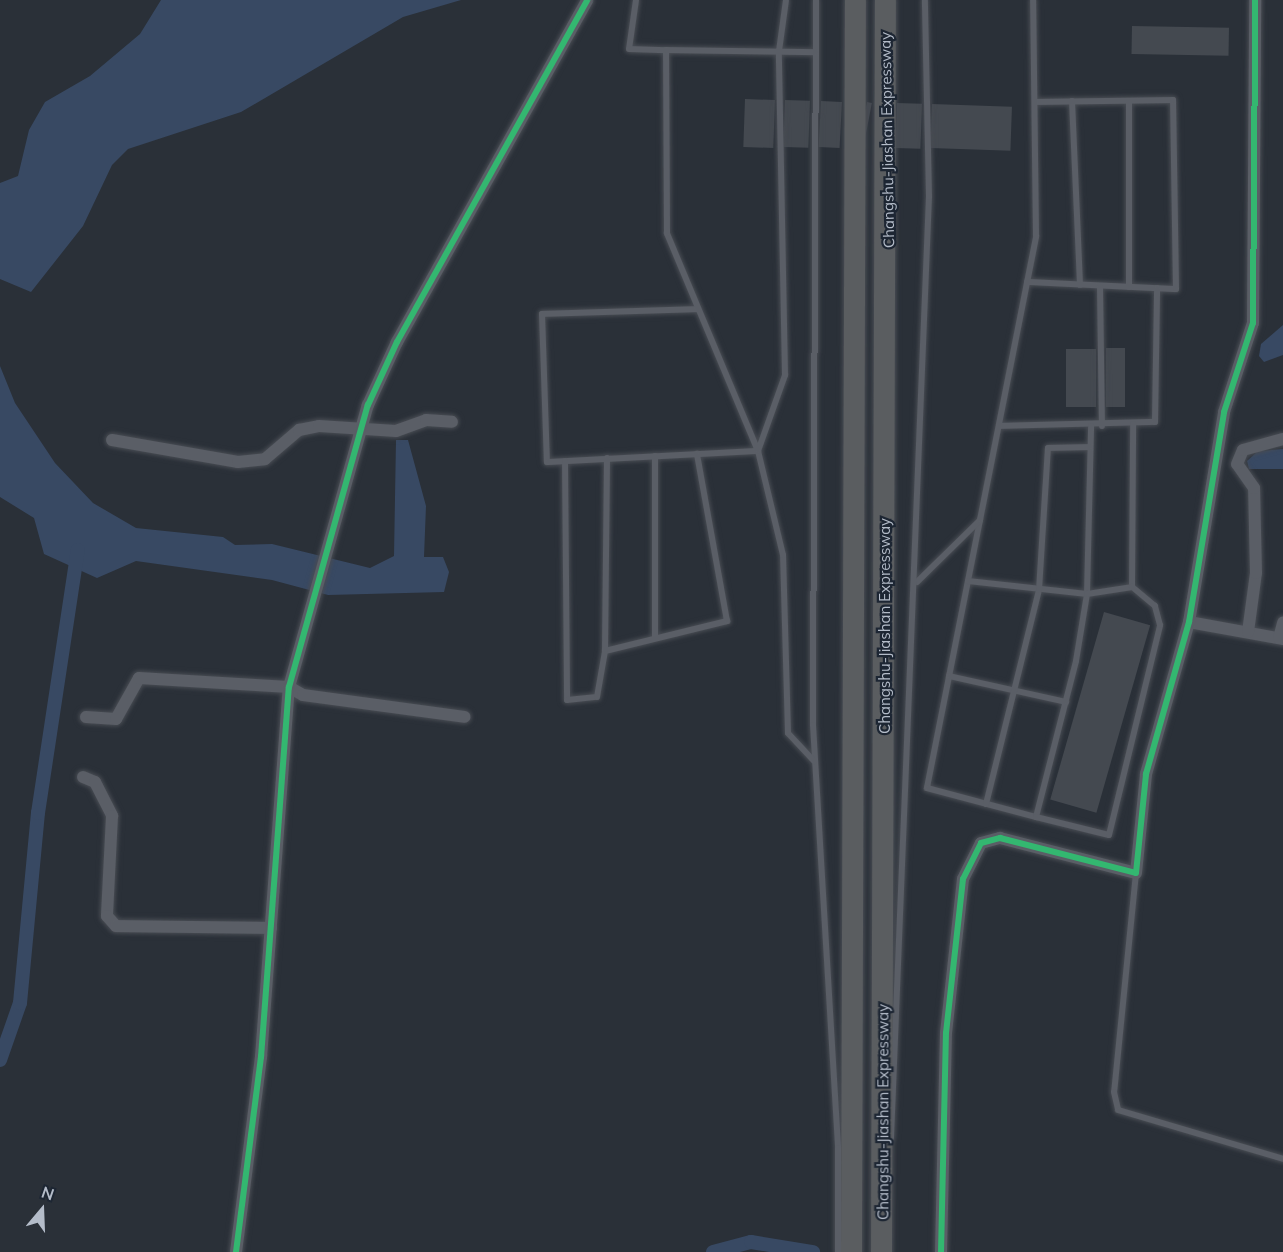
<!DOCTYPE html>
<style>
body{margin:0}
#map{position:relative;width:1283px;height:1252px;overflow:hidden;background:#2a3038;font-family:Mulish,sans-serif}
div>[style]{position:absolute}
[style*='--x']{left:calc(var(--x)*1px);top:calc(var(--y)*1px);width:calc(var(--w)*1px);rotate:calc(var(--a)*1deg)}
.water>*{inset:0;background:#384963}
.canal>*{height:14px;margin:-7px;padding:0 7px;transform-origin:7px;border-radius:7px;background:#384963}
.building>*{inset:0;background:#444950;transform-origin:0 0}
.roads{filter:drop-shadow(0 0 2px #484c53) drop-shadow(0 0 2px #484c53)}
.service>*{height:6px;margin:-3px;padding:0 3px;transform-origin:3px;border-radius:3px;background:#5a5e66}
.minor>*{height:12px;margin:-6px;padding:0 6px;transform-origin:6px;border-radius:6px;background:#5a5e66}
.motorway>*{height:21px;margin:-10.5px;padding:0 10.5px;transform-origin:10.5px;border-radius:10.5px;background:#5a5d60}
.cycleway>*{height:6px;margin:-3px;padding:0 3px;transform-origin:3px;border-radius:3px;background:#33b770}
span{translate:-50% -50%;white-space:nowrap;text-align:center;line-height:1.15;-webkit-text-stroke:4.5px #1d2633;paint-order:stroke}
.street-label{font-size:15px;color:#b4bcc9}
.north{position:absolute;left:12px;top:1180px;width:60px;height:60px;-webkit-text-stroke:4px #1d2633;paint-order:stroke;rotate:19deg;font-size:16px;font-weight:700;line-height:24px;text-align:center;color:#b4bcc9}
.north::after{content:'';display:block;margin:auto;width:21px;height:27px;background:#b4bcc9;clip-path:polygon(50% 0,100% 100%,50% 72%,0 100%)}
</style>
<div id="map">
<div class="water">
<div style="clip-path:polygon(161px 0,461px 0,403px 17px,241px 112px,128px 149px,112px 165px,83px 226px,31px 292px,0 279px,0 183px,18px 176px,29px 130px,45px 102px,90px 76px,140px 34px)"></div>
<div style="clip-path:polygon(1283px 325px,1283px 355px,1264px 362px,1259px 356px,1261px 344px)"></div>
<div style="clip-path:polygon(0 366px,15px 403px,55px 463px,93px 503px,136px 528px,223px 537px,235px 545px,272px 544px,370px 568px,394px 556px,396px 440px,408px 440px,426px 506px,424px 557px,443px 557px,449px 572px,444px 592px,328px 595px,272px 580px,136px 561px,97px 578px,44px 554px,34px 518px,0 497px)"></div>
<div style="clip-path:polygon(1283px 449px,1283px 469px,1249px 469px,1247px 461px,1258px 451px)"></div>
</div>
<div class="canal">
<div style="--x:0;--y:1060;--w:60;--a:-70.7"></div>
<div style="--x:20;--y:1003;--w:191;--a:-84.6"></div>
<div style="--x:38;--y:813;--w:266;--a:-81.4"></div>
<div style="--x:713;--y:1252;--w:39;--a:-15"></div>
<div style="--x:751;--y:1242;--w:63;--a:9.2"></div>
</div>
<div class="building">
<div style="left:1132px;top:26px;width:97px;height:28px;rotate:1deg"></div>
<div style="left:745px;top:99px;width:30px;height:48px;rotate:2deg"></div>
<div style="left:785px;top:100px;width:25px;height:47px;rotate:2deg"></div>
<div style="left:821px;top:101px;width:21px;height:46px;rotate:3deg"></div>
<div style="left:867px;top:102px;width:5px;height:45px;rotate:11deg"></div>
<div style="left:897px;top:103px;width:25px;height:45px;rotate:2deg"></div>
<div style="left:932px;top:104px;width:80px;height:44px;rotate:2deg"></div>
<div style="left:1125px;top:348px;width:59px;height:19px;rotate:90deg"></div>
<div style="left:1096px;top:349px;width:58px;height:30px;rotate:90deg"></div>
<div style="left:1104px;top:612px;width:48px;height:195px;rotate:16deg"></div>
</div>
<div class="roads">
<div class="service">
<div style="--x:636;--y:0;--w:49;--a:98.1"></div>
<div style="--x:629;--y:49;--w:37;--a:2"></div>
<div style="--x:816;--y:0;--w:725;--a:90.24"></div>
<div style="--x:813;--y:725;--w:424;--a:86.6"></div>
<div style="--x:838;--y:1148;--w:104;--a:90"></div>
<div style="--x:1072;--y:101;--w:184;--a:87.5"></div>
<div style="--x:1129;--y:101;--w:186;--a:90"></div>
<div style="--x:1027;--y:282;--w:149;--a:2.7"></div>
<div style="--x:1176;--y:289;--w:189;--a:-90.9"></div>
<div style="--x:1173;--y:100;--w:137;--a:179.2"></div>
<div style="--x:1100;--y:286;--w:140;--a:89.2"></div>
<div style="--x:698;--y:309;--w:156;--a:178.2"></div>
<div style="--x:542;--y:314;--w:148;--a:88.1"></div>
<div style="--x:547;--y:462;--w:211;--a:-3"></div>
<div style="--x:758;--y:451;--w:81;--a:-70.4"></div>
<div style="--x:785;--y:375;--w:324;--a:-91.1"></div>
<div style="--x:779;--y:51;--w:51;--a:-82.2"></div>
<div style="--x:999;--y:426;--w:156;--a:-1.5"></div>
<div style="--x:1155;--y:422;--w:134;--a:-89.1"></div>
<div style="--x:655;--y:456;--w:182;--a:90"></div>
<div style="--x:565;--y:461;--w:239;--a:89.5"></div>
<div style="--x:567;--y:700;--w:30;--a:-6"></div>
<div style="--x:597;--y:697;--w:47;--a:-80.1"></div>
<div style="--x:605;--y:651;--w:126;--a:-13.8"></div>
<div style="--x:727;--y:621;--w:170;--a:-100.2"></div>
<div style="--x:980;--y:520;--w:273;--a:101.2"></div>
<div style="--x:927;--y:788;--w:113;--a:14.9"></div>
<div style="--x:1036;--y:817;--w:161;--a:-75.6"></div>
<div style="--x:1076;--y:661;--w:68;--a:-80.7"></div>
<div style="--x:1087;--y:594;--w:168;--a:-88.6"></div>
<div style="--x:968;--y:581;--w:120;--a:6.2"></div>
<div style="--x:1087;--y:594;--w:46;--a:-8.8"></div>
<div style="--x:1132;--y:587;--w:163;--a:-89.6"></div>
<div style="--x:917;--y:582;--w:88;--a:-44.5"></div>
<div style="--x:980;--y:520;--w:289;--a:-78.8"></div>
<div style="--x:1036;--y:236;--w:236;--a:-90.7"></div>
<div style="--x:605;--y:651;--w:193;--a:-89.4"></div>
<div style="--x:949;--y:676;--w:120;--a:12.5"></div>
<div style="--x:814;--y:761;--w:38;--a:-133"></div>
<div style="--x:788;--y:733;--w:178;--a:-91.6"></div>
<div style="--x:783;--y:555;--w:107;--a:-103.5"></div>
<div style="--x:758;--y:451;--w:236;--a:-112.7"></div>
<div style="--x:667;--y:233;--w:183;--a:-90.3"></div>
<div style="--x:666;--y:50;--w:150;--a:0.8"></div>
<div style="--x:986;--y:804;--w:220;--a:-76.1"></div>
<div style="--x:1039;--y:590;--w:142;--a:-86.4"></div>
<div style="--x:1048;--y:448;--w:42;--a:-1.4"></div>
<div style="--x:1036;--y:817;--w:75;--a:13.9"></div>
<div style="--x:1109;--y:835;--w:216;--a:-76.3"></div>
<div style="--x:1160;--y:625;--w:20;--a:-105"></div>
<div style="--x:1155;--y:606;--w:30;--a:-140"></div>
<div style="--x:1136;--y:873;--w:220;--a:95.7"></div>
<div style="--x:1114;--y:1092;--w:18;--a:77"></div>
<div style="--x:1118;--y:1110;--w:172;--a:16.5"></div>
<div style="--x:891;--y:1138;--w:942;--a:-87.69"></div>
<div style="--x:929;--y:197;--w:197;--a:-91.2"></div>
</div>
<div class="minor">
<div style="--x:112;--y:440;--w:128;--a:9.9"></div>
<div style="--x:238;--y:462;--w:27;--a:-6"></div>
<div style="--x:265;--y:459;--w:45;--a:-40.5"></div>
<div style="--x:299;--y:430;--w:20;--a:-11"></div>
<div style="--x:319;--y:426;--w:77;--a:3.7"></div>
<div style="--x:396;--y:431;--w:32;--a:-20"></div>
<div style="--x:426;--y:420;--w:26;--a:4"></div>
<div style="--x:1189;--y:622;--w:96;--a:10.3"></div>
<div style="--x:1248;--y:632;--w:60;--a:-82.3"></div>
<div style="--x:1256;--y:573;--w:85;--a:-91.3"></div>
<div style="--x:1254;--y:488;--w:29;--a:-125"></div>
<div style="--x:1237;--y:464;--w:15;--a:-67"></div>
<div style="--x:1243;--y:450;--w:41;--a:-15.4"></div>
<div style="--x:1279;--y:638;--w:16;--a:-75"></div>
<div style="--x:86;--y:717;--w:30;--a:4"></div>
<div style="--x:116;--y:719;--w:47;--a:-60.7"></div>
<div style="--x:139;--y:678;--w:150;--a:3.4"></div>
<div style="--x:289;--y:687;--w:16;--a:30"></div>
<div style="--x:303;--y:695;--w:163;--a:7.7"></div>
<div style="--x:83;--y:777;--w:13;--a:23"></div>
<div style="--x:95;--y:782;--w:38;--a:63"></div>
<div style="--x:112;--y:816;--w:100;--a:92.9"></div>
<div style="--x:107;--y:916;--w:13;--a:48"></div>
<div style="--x:116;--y:926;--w:155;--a:0.7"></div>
<div style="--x:236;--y:1252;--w:197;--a:-82.7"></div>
<div style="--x:261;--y:1057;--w:371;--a:-85.7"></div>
<div style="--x:289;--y:687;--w:293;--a:-74.4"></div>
<div style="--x:368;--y:405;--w:69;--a:-65.3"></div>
<div style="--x:397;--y:342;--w:391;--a:-60.9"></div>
<div style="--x:941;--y:1252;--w:219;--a:-88.7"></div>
<div style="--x:946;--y:1033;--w:155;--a:-83.7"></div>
<div style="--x:963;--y:879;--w:40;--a:-63.4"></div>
<div style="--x:981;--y:843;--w:20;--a:-15"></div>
<div style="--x:1000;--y:838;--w:140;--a:14.4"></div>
<div style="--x:1136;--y:873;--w:100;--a:-84.2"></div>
<div style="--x:1146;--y:774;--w:158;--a:-74.2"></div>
<div style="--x:1189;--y:622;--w:213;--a:-80.5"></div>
<div style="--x:1224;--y:412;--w:94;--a:-72"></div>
<div style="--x:1253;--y:323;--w:323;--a:-89.6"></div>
</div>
<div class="motorway">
<div style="--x:851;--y:1252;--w:1252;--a:-89.82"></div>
<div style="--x:881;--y:1252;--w:1252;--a:-89.82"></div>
</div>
</div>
<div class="cycleway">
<div style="--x:236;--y:1252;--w:197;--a:-82.7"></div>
<div style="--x:261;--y:1057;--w:371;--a:-85.7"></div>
<div style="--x:289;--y:687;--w:293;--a:-74.4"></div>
<div style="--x:368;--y:405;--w:69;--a:-65.3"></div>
<div style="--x:397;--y:342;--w:391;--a:-60.9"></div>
<div style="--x:941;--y:1252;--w:219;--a:-88.7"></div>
<div style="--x:946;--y:1033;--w:155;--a:-83.7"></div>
<div style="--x:963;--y:879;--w:40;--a:-63.4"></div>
<div style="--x:981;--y:843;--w:20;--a:-15"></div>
<div style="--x:1000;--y:838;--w:140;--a:14.4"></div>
<div style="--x:1136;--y:873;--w:100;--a:-84.2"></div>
<div style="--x:1146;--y:774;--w:158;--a:-74.2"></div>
<div style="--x:1189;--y:622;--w:213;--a:-80.5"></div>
<div style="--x:1224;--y:412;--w:94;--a:-72"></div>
<div style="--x:1253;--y:323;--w:323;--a:-89.6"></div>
</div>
<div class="street-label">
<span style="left:887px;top:140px;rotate:-91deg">Changshu-Jiashan Expressway</span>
<span style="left:885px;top:626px;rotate:-90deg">Changshu-Jiashan Expressway</span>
<span style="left:883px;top:1112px;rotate:-90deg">Changshu-Jiashan Expressway</span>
</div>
<div class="north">N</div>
</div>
